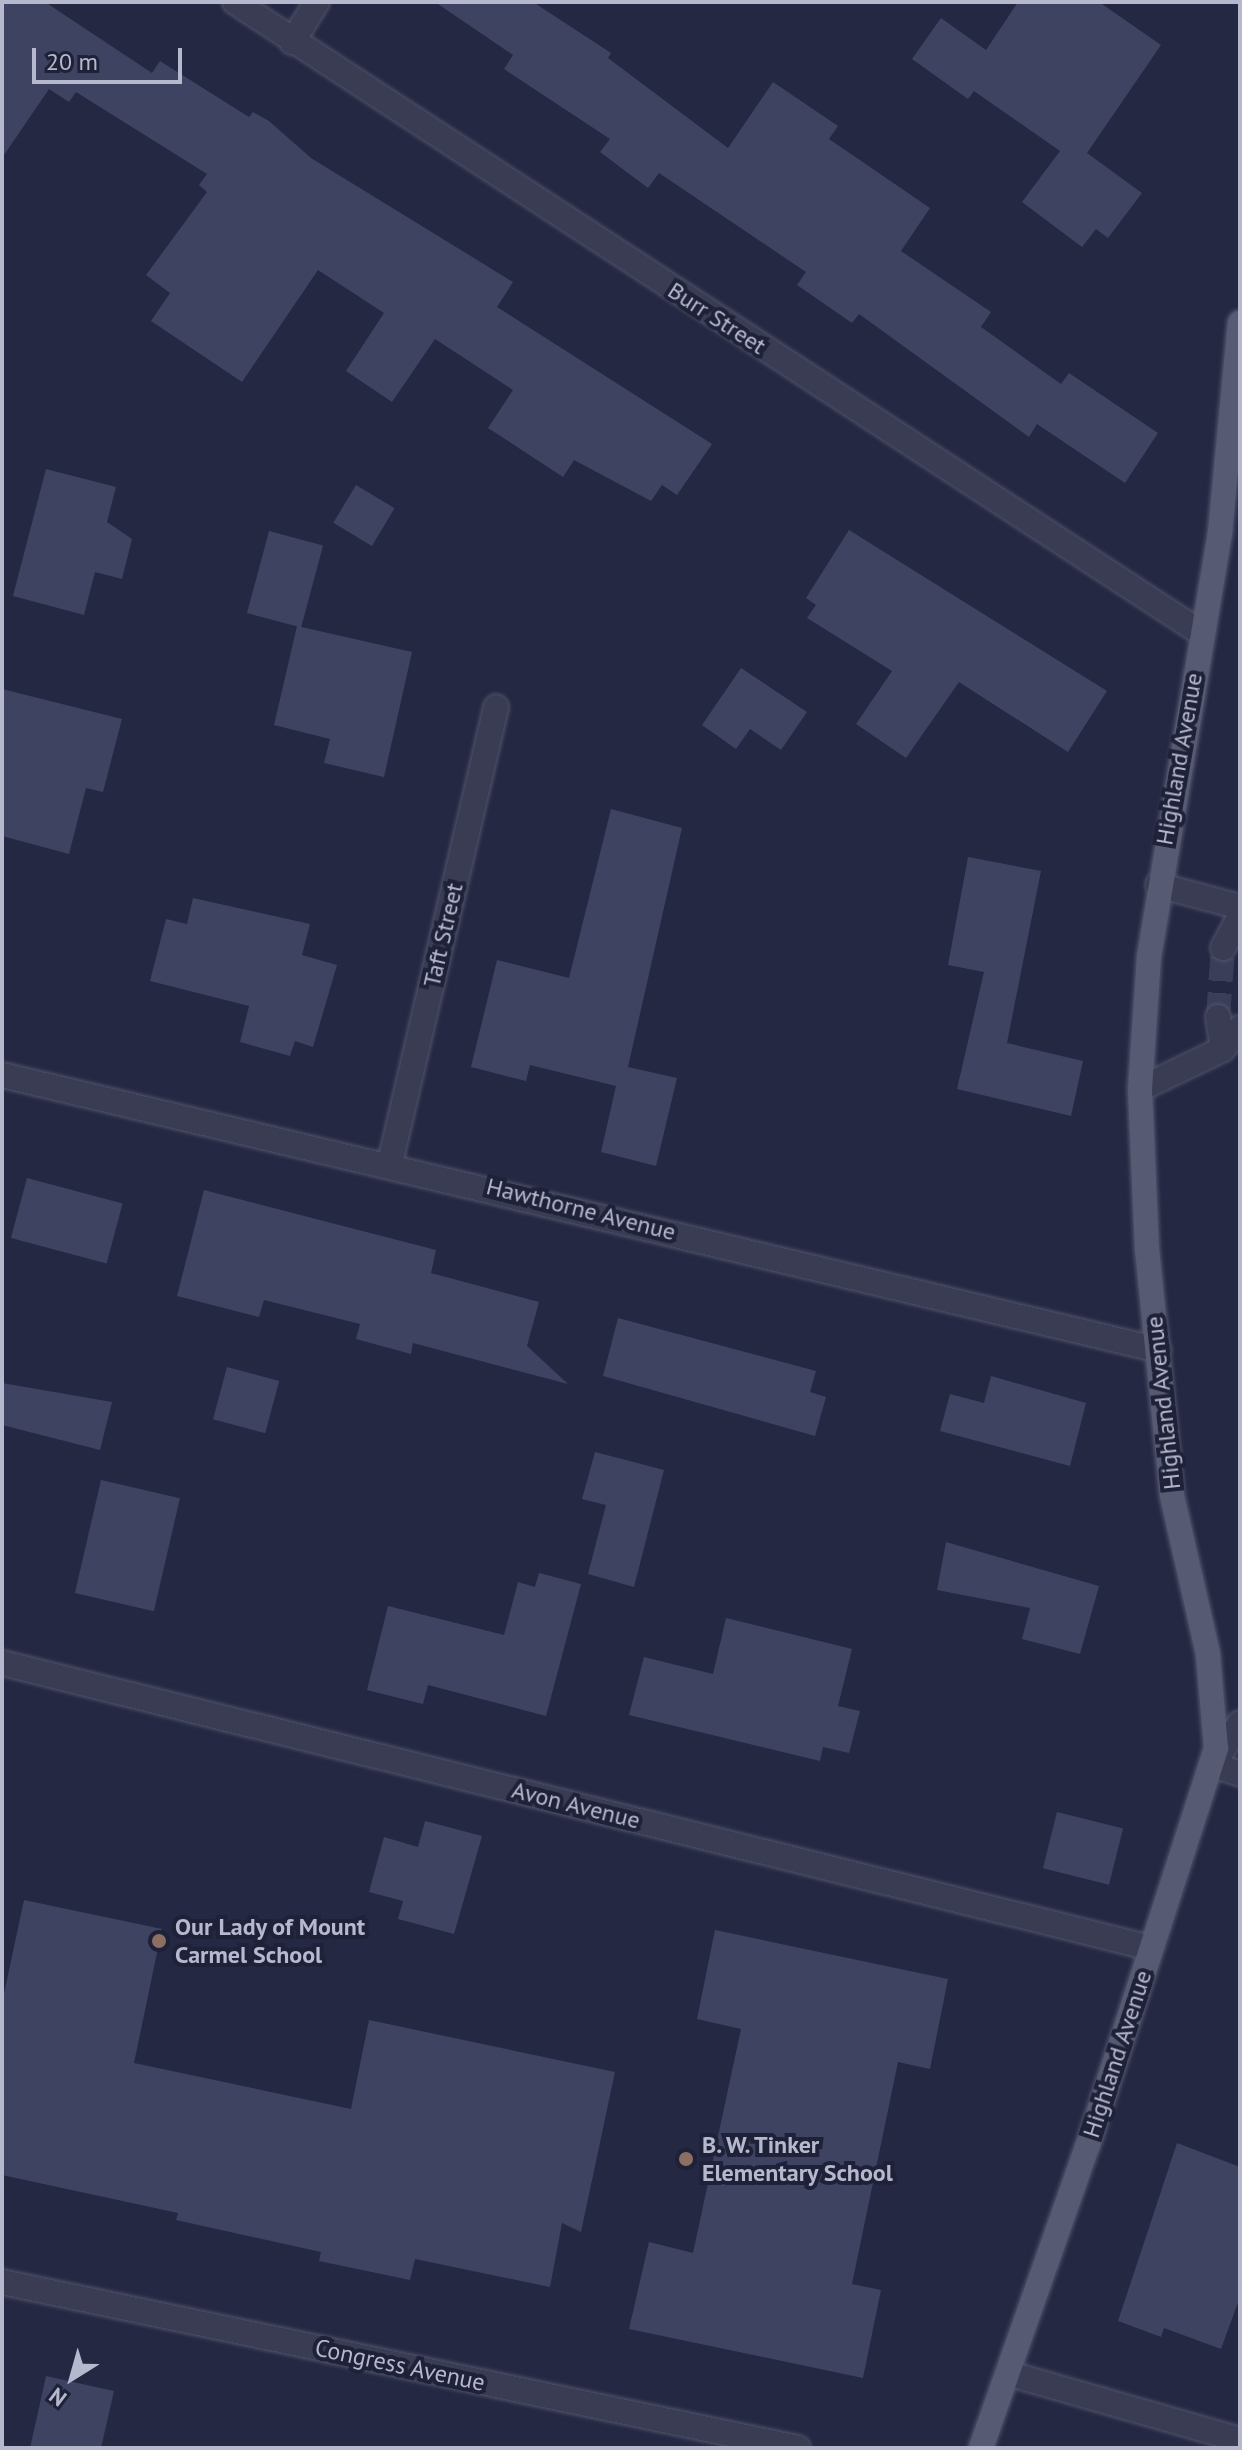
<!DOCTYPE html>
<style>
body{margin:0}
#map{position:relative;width:1242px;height:2450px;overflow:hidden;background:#242843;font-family:"PT Sans",sans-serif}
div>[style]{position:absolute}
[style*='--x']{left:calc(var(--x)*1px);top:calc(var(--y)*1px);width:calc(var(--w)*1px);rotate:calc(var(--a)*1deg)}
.building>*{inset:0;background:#3e4361;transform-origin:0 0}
.minor-tunnel>*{height:24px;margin-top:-12px;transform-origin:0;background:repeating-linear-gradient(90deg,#3a3e58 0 24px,transparent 0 36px)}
.roads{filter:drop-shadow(0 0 2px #51546a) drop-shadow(0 0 2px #51546a)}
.minor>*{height:24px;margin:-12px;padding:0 12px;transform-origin:12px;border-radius:12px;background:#393c53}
.major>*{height:24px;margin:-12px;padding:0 12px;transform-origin:12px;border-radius:12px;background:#575a73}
.dots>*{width:22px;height:22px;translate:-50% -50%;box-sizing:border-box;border:4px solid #1e2138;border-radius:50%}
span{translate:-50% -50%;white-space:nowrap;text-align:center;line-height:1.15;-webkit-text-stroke:8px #1e2138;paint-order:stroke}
.street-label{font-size:24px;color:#b6b8cd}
.poi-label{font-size:24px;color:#b6b8cd;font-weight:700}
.left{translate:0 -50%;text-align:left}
.frame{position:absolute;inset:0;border:4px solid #b6b8cd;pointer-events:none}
.north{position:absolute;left:32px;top:2338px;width:80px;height:80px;-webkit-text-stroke:6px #1e2138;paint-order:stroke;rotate:217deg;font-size:22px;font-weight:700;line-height:32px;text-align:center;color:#b6b8cd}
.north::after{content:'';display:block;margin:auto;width:28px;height:36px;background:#b6b8cd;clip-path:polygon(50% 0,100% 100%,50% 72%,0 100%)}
.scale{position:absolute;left:32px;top:48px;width:150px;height:36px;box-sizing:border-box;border:4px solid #b6b8cd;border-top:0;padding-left:10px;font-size:24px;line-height:28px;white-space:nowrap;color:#b6b8cd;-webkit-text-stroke:6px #1e2138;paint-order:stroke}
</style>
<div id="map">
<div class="building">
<div style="clip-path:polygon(2px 2px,45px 2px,152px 73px,160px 61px,249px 117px,253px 112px,269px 121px,311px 158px,513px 282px,497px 307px,712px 444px,677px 495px,662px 485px,651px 501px,574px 460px,563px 477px,488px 428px,513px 390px,435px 339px,392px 402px,346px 371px,384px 313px,318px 270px,242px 382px,151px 321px,170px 293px,146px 275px,207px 192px,199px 185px,207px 174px,76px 92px,69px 102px,49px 89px,2px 158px)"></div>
<div style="clip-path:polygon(435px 2px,533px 2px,611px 53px,608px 58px,728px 148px,773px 82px,838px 126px,829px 139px,930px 208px,901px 251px,991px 312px,981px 327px,1061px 384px,1069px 373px,1158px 433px,1125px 483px,1037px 424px,1029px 437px,859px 314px,852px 323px,797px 285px,806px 272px,659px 173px,648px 188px,600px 152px,610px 139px,504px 69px,513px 55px)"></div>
<div style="clip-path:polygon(1018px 2px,1099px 2px,1161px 45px,1087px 153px,1142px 193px,1108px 238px,1096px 229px,1082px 247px,1022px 202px,1060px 151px,974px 91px,968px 99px,912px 59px,941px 18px,986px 50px)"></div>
<div style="clip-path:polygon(46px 469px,116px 487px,107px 522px,132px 539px,122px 579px,95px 572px,84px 615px,13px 596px)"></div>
<div style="left:356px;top:485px;width:45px;height:44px;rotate:31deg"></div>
<div style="clip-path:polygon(849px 530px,1107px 691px,1068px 752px,959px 682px,906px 758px,856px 724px,892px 671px,807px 618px,816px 605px,806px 598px)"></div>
<div style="left:269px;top:531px;width:56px;height:85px;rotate:15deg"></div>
<div style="clip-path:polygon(297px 626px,412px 652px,384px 777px,324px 763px,330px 739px,274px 725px)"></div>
<div style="clip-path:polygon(741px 668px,807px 712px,781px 750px,750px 729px,736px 749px,702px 725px)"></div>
<div style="clip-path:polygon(2px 689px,122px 719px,103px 792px,86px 788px,69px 854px,2px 836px)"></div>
<div style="clip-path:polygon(611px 809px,682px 828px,628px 1067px,677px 1078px,656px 1166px,601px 1152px,616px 1086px,530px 1065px,526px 1081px,471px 1067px,497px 960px,569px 978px)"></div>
<div style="clip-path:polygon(968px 857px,1041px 871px,1007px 1043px,1083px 1061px,1071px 1116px,957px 1089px,984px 972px,948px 965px)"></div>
<div style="clip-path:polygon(193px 898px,310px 924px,302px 955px,337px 965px,313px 1047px,295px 1041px,290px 1056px,240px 1042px,249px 1006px,150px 981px,166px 919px,187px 924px)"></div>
<div style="left:27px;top:1178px;width:99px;height:62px;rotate:15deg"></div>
<div style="clip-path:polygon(204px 1190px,436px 1250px,431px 1273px,539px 1302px,527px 1346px,568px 1384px,413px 1343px,411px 1354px,356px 1339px,360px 1324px,264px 1300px,259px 1317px,177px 1296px)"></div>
<div style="clip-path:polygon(618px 1318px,816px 1371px,810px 1392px,826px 1397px,815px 1436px,603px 1376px)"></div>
<div style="left:227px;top:1367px;width:54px;height:54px;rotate:15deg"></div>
<div style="clip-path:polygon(991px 1376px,1086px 1403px,1070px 1466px,940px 1431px,950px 1394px,984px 1403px)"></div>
<div style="clip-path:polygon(2px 1383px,112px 1402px,100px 1450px,2px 1425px)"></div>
<div style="clip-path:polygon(595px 1452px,664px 1470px,634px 1587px,588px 1574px,606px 1505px,582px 1499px)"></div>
<div style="left:101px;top:1480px;width:81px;height:116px;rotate:13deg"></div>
<div style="clip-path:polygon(946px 1542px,1099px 1586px,1080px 1654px,1022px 1639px,1030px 1608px,937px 1590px)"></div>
<div style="clip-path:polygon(539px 1573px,581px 1584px,546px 1716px,428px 1685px,423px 1704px,367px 1690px,388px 1606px,504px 1635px,518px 1582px,535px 1587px)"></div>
<div style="clip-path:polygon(726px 1618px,852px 1649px,838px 1706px,860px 1711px,849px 1753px,823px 1747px,820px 1761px,629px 1715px,644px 1657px,713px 1674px)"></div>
<div style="left:1057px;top:1812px;width:68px;height:58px;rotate:14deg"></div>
<div style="clip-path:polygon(425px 1821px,482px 1836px,454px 1934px,398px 1919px,403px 1901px,369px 1892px,384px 1837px,418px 1847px)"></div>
<div style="clip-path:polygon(24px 1900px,162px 1929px,134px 2063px,351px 2109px,369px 2020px,615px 2072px,581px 2232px,562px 2223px,550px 2287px,415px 2259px,410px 2280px,319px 2261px,321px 2252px,176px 2220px,178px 2213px,2px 2175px,2px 2003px)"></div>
<div style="clip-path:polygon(715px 1930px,948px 1979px,930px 2069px,898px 2062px,852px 2284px,881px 2290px,863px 2378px,629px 2329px,649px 2242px,693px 2253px,741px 2029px,697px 2019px)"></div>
<div style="clip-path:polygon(1177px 2143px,1240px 2167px,1240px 2297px,1221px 2349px,1164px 2328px,1161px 2337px,1118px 2321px)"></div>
<div style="clip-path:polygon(46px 2376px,114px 2391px,101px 2448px,30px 2448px)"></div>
</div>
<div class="minor-tunnel">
<div style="--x:1218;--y:1017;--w:69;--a:-85.9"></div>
</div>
<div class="roads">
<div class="minor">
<div style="--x:235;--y:2;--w:1154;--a:33.15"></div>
<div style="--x:292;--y:42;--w:47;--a:-58"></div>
<div style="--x:1158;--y:885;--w:85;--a:15"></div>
<div style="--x:1223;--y:948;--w:36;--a:-62"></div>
<div style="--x:1218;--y:1017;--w:32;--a:81"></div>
<div style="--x:2;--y:1075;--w:1189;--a:13.37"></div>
<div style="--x:1140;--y:1089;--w:92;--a:-25.7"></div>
<div style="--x:1223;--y:1049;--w:27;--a:-51"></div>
<div style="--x:390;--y:1163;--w:468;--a:-76.9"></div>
<div style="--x:2;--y:1663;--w:1184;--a:13.93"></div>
<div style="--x:1240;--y:1723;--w:50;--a:122.7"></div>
<div style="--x:1213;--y:1765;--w:28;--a:18"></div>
<div style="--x:2;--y:2282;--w:813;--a:11.78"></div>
<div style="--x:1007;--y:2373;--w:242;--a:16"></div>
</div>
<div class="major">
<div style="--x:981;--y:2448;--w:321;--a:-70.6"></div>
<div style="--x:1088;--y:2145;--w:417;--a:-72.1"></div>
<div style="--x:1216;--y:1748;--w:94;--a:-94.9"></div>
<div style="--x:1208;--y:1654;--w:163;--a:-102.8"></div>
<div style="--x:1172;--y:1495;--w:246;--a:-95.8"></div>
<div style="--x:1147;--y:1250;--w:161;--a:-92.5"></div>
<div style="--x:1140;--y:1089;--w:132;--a:-86.1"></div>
<div style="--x:1149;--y:957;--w:430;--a:-80.5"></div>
<div style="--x:1220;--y:533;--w:211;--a:-84.6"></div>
</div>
</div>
<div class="dots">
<div style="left:159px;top:1941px;background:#8d6e63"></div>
<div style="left:686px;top:2159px;background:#8d6e63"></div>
</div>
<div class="street-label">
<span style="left:717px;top:318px;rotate:33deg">Burr Street</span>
<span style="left:1179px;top:759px;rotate:-80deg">Highland Avenue</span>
<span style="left:443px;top:935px;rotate:-77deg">Taft Street</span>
<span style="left:581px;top:1209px;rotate:14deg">Hawthorne Avenue</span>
<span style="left:1163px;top:1403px;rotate:-96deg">Highland Avenue</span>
<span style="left:576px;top:1805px;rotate:14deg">Avon Avenue</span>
<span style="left:1117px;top:2054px;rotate:-72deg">Highland Avenue</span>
<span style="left:400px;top:2365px;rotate:12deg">Congress Avenue</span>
</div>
<div class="poi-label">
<span class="left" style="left:175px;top:1941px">Our Lady of Mount<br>Carmel School</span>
<span class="left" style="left:702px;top:2159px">B. W. Tinker<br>Elementary School</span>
</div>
<div class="frame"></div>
<div class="north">N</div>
<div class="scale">20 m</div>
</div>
